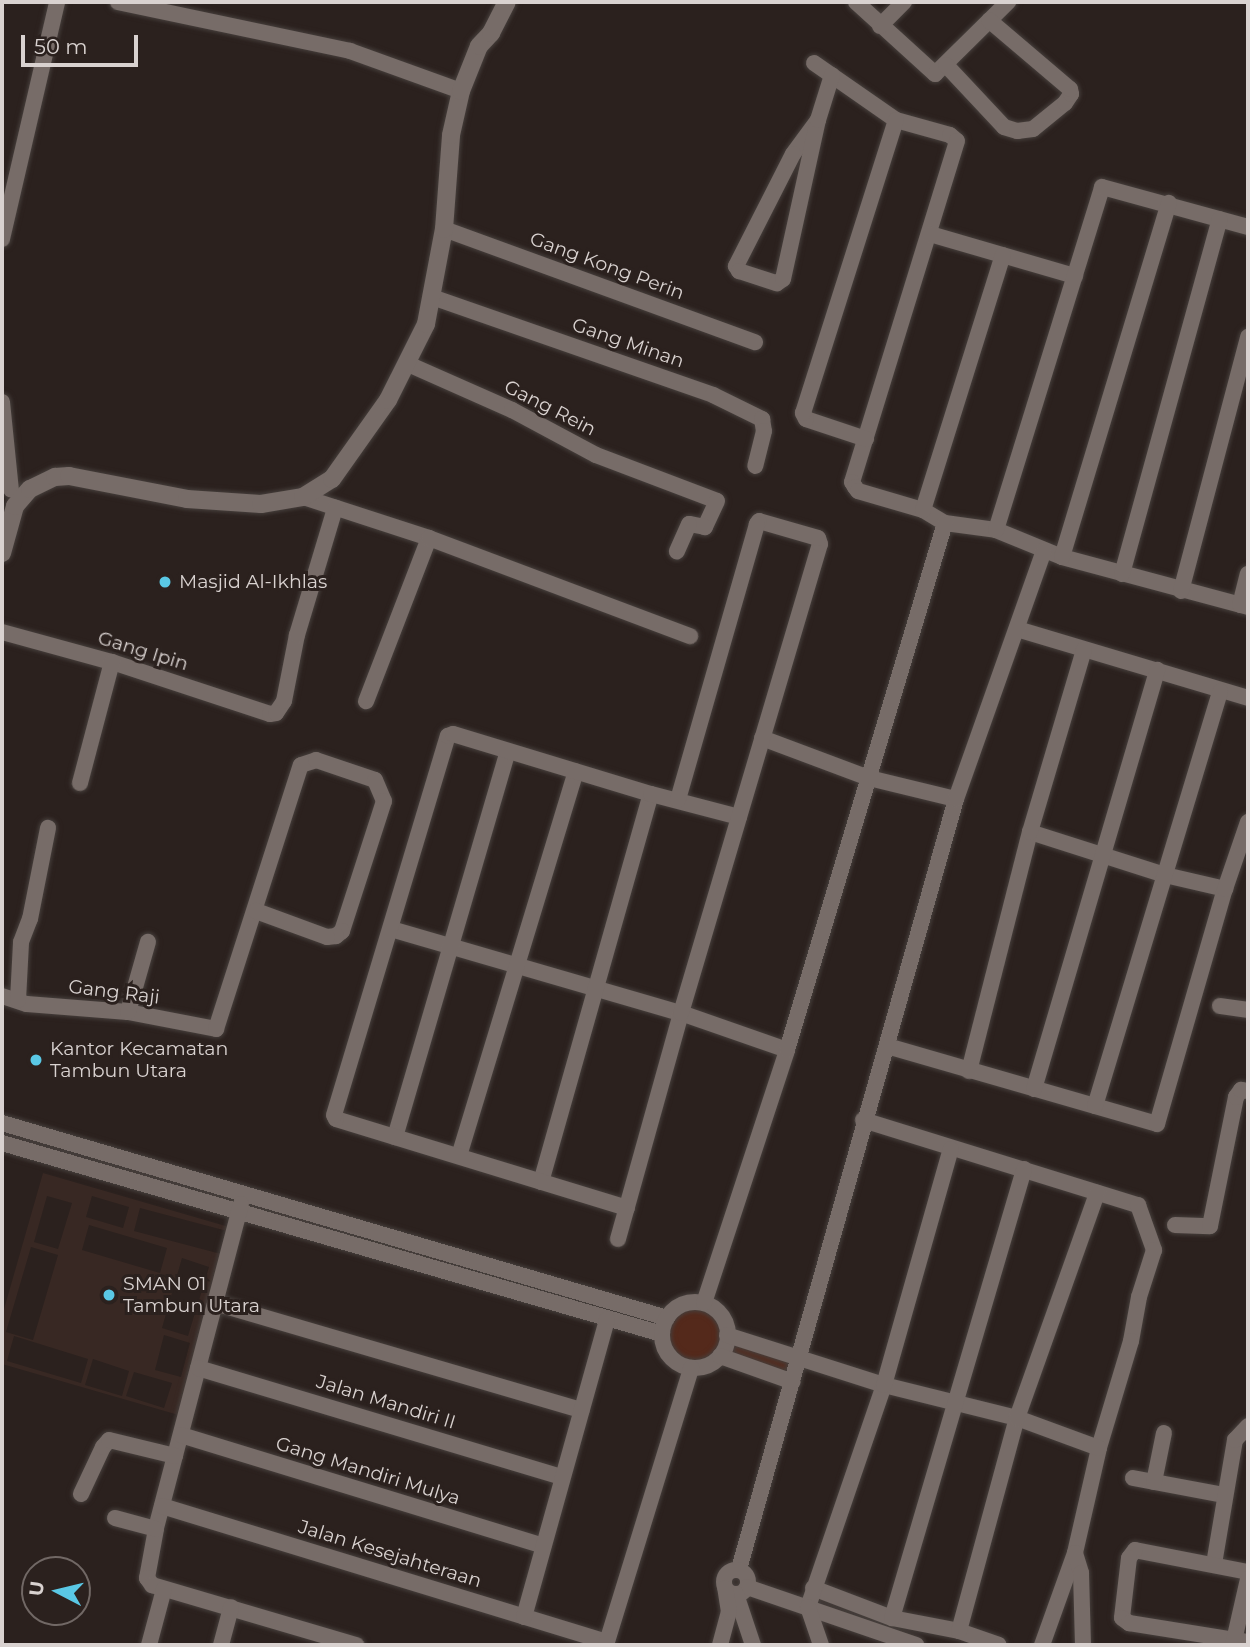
<!DOCTYPE html>
<style>
body{margin:0}
#map{position:relative;width:1250px;height:1647px;overflow:hidden;background:#2b211e;font-family:Montserrat,sans-serif}
div>[style]{position:absolute}
[style*='--x']{left:calc(var(--x)*1px);top:calc(var(--y)*1px);width:calc(var(--w)*1px);rotate:calc(var(--a)*1deg)}
.built>*{inset:0;background:#382823}
.green>*{inset:0;background:#54291b}
.roads{filter:drop-shadow(0 0 2px #463f3c) drop-shadow(0 0 2px #463f3c)}
.minor>*{height:16px;margin:-8px;padding:0 8px;transform-origin:8px;border-radius:8px;background:#776c68}
.minor>.ring{margin:-8px;padding:0;box-sizing:content-box;background:none;border:16px solid #776c68;border-radius:50%}
.tertiary>*{height:18px;margin:-9px;padding:0 9px;transform-origin:9px;border-radius:9px;background:#776c68}
.dots>*{width:19px;height:19px;translate:-50% -50%;box-sizing:border-box;border:4px solid #2b211e;border-radius:50%}
span{translate:-50% -50%;white-space:nowrap;text-align:center;line-height:1.15;-webkit-text-stroke:6px #2b211e;paint-order:stroke}
.street-label{font-size:19px;color:#d9d2d0}
.poi-label{font-size:19px;color:#d9d2d0}
.left{translate:0 -50%;text-align:left}
.frame{position:absolute;inset:0;border:4px solid #d9d2d0;pointer-events:none}
.north{position:absolute;left:21px;top:1556px;width:70px;height:70px;box-sizing:border-box;background:#2b211e;border:2px solid #716865;border-radius:50%;rotate:277deg;font-size:19px;font-weight:700;line-height:28px;text-align:center;color:#d9d2d0}
.north::after{content:'';display:block;margin:auto;width:24px;height:32px;background:#5ac8e5;clip-path:polygon(50% 0,100% 100%,50% 72%,0 100%)}
.scale{position:absolute;left:21px;top:35px;width:117px;height:32px;box-sizing:border-box;border:4px solid #d9d2d0;border-top:0;padding-left:9px;font-size:21px;line-height:24px;white-space:nowrap;color:#d9d2d0;-webkit-text-stroke:5px #2b211e;paint-order:stroke}
</style>
<div id="map">
<div class="built">
<div style="clip-path:polygon(evenodd,43px 1173px,236px 1229px,182px 1416px,2px 1364px,2px 1316px,43px 1173px,47px 1196px,72px 1203px,58px 1249px,34px 1242px,47px 1196px,43px 1173px,92px 1196px,129px 1207px,123px 1228px,86px 1217px,92px 1196px,43px 1173px,140px 1208px,227px 1231px,221px 1254px,134px 1231px,140px 1208px,43px 1173px,89px 1225px,167px 1248px,160px 1273px,82px 1250px,89px 1225px,43px 1173px,31px 1247px,58px 1255px,33px 1340px,6px 1332px,31px 1247px,43px 1173px,182px 1258px,209px 1267px,188px 1336px,162px 1328px,182px 1258px,43px 1173px,164px 1335px,190px 1343px,181px 1377px,155px 1370px,164px 1335px,43px 1173px,14px 1336px,88px 1359px,81px 1383px,7px 1361px,14px 1336px,43px 1173px,93px 1359px,129px 1371px,122px 1396px,85px 1385px,93px 1359px,43px 1173px,134px 1372px,172px 1383px,164px 1408px,126px 1396px,134px 1372px)"></div>
</div>
<div class="green">
<div style="clip-path:polygon(693px 1302px,704px 1303px,721px 1315px,728px 1336px,800px 1357px,793px 1382px,720px 1356px,701px 1368px,680px 1366px,665px 1350px,663px 1328px,674px 1310px)"></div>
</div>
<div class="roads">
<div class="minor">
<div style="--x:118;--y:2;--w:237;--a:11.9"></div>
<div style="--x:350;--y:51;--w:118;--a:19.8"></div>
<div style="--x:856;--y:2;--w:107;--a:42.3"></div>
<div style="--x:935;--y:74;--w:103;--a:-44.6"></div>
<div style="--x:880;--y:26;--w:34;--a:-45"></div>
<div style="--x:814;--y:63;--w:100;--a:34.8"></div>
<div style="--x:896;--y:120;--w:56;--a:15.5"></div>
<div style="--x:950;--y:135;--w:9;--a:41"></div>
<div style="--x:957;--y:141;--w:357;--a:107.1"></div>
<div style="--x:852;--y:482;--w:6;--a:59"></div>
<div style="--x:855;--y:487;--w:5;--a:53"></div>
<div style="--x:858;--y:491;--w:68;--a:16.3"></div>
<div style="--x:923;--y:510;--w:26;--a:31"></div>
<div style="--x:945;--y:523;--w:51;--a:7.8"></div>
<div style="--x:996;--y:530;--w:71;--a:22.2"></div>
<div style="--x:1062;--y:557;--w:193;--a:15"></div>
<div style="--x:946;--y:65;--w:85;--a:46.9"></div>
<div style="--x:1004;--y:127;--w:14;--a:17"></div>
<div style="--x:1017;--y:131;--w:16;--a:-7"></div>
<div style="--x:1033;--y:129;--w:41;--a:-39.1"></div>
<div style="--x:1065;--y:103;--w:11;--a:-56"></div>
<div style="--x:1071;--y:94;--w:5;--a:-101"></div>
<div style="--x:1070;--y:89;--w:106;--a:-139.6"></div>
<div style="--x:818;--y:120;--w:42;--a:126.3"></div>
<div style="--x:793;--y:154;--w:126;--a:117"></div>
<div style="--x:736;--y:266;--w:6;--a:59"></div>
<div style="--x:739;--y:271;--w:40;--a:18"></div>
<div style="--x:777;--y:283;--w:7;--a:-34"></div>
<div style="--x:783;--y:279;--w:163;--a:-77.6"></div>
<div style="--x:818;--y:120;--w:47;--a:-72.7"></div>
<div style="--x:444;--y:229;--w:331;--a:20"></div>
<div style="--x:930;--y:234;--w:151;--a:16.2"></div>
<div style="--x:2;--y:239;--w:243;--a:-76.9"></div>
<div style="--x:432;--y:297;--w:298;--a:19.2"></div>
<div style="--x:713;--y:395;--w:55;--a:26.1"></div>
<div style="--x:762;--y:419;--w:12;--a:81"></div>
<div style="--x:764;--y:431;--w:36;--a:104"></div>
<div style="--x:408;--y:364;--w:114;--a:23.9"></div>
<div style="--x:512;--y:410;--w:95;--a:28.2"></div>
<div style="--x:596;--y:455;--w:129;--a:20.8"></div>
<div style="--x:717;--y:501;--w:29;--a:115"></div>
<div style="--x:705;--y:527;--w:16;--a:-169"></div>
<div style="--x:689;--y:524;--w:30;--a:114"></div>
<div style="--x:2;--y:402;--w:88;--a:84.2"></div>
<div style="--x:866;--y:439;--w:63;--a:-161.6"></div>
<div style="--x:806;--y:419;--w:7;--a:-117"></div>
<div style="--x:803;--y:413;--w:307;--a:-72.4"></div>
<div style="--x:303;--y:497;--w:133;--a:18"></div>
<div style="--x:429;--y:538;--w:175;--a:111.1"></div>
<div style="--x:923;--y:510;--w:267;--a:-72.6"></div>
<div style="--x:996;--y:530;--w:359;--a:-72.8"></div>
<div style="--x:1102;--y:187;--w:151;--a:15.3"></div>
<div style="--x:429;--y:538;--w:279;--a:20.6"></div>
<div style="--x:1062;--y:557;--w:370;--a:-73.2"></div>
<div style="--x:1122;--y:574;--w:368;--a:-74.6"></div>
<div style="--x:1181;--y:591;--w:263;--a:-75.2"></div>
<div style="--x:1240;--y:605;--w:32;--a:-76"></div>
<div style="--x:1017;--y:629;--w:241;--a:16.6"></div>
<div style="--x:2;--y:632;--w:114;--a:15.3"></div>
<div style="--x:112;--y:662;--w:166;--a:18.2"></div>
<div style="--x:270;--y:714;--w:6;--a:-9"></div>
<div style="--x:276;--y:713;--w:14;--a:-56"></div>
<div style="--x:284;--y:701;--w:67;--a:-78.9"></div>
<div style="--x:297;--y:635;--w:133;--a:-73.3"></div>
<div style="--x:762;--y:738;--w:114;--a:20.5"></div>
<div style="--x:869;--y:778;--w:89;--a:13.6"></div>
<div style="--x:80;--y:783;--w:125;--a:-75.2"></div>
<div style="--x:1030;--y:832;--w:142;--a:17.7"></div>
<div style="--x:1165;--y:875;--w:62;--a:13.1"></div>
<div style="--x:391;--y:929;--w:302;--a:16.2"></div>
<div style="--x:681;--y:1013;--w:112;--a:19.2"></div>
<div style="--x:2;--y:996;--w:26;--a:18"></div>
<div style="--x:27;--y:1004;--w:101;--a:4.5"></div>
<div style="--x:128;--y:1012;--w:90;--a:10.9"></div>
<div style="--x:216;--y:1029;--w:277;--a:-72.2"></div>
<div style="--x:301;--y:765;--w:16;--a:-18"></div>
<div style="--x:316;--y:760;--w:62;--a:18.7"></div>
<div style="--x:375;--y:780;--w:23;--a:67"></div>
<div style="--x:384;--y:801;--w:137;--a:107.9"></div>
<div style="--x:342;--y:931;--w:8;--a:140"></div>
<div style="--x:336;--y:936;--w:9;--a:174"></div>
<div style="--x:327;--y:937;--w:76;--a:-159.9"></div>
<div style="--x:18;--y:1000;--w:58;--a:-87"></div>
<div style="--x:21;--y:942;--w:25;--a:-69"></div>
<div style="--x:30;--y:919;--w:93;--a:-78.8"></div>
<div style="--x:1220;--y:1006;--w:28;--a:8"></div>
<div style="--x:128;--y:1012;--w:73;--a:-74.1"></div>
<div style="--x:887;--y:1046;--w:281;--a:16.1"></div>
<div style="--x:1157;--y:1124;--w:245;--a:-73.9"></div>
<div style="--x:1225;--y:889;--w:71;--a:-71.1"></div>
<div style="--x:969;--y:1071;--w:247;--a:-75.7"></div>
<div style="--x:1030;--y:832;--w:190;--a:-73.5"></div>
<div style="--x:1034;--y:1089;--w:437;--a:-73.6"></div>
<div style="--x:1095;--y:1106;--w:433;--a:-73.2"></div>
<div style="--x:863;--y:1120;--w:288;--a:17.2"></div>
<div style="--x:1138;--y:1205;--w:48;--a:70.4"></div>
<div style="--x:1154;--y:1250;--w:49;--a:107.7"></div>
<div style="--x:1139;--y:1297;--w:45;--a:100.3"></div>
<div style="--x:1131;--y:1341;--w:112;--a:106.7"></div>
<div style="--x:1099;--y:1448;--w:108;--a:102.9"></div>
<div style="--x:1075;--y:1553;--w:98;--a:109.7"></div>
<div style="--x:2;--y:1123;--w:693;--a:16.34"></div>
<div style="--x:395;--y:1137;--w:402;--a:-73.7"></div>
<div style="--x:2;--y:1143;--w:687;--a:16.14"></div>
<div style="--x:459;--y:1156;--w:402;--a:-73.1"></div>
<div style="--x:541;--y:1182;--w:403;--a:-74.2"></div>
<div style="--x:241;--y:1204;--w:336;--a:104.7"></div>
<div style="--x:156;--y:1529;--w:50;--a:100.4"></div>
<div style="--x:147;--y:1578;--w:9;--a:54"></div>
<div style="--x:152;--y:1585;--w:213;--a:16.4"></div>
<div style="--x:627;--y:1208;--w:304;--a:-163"></div>
<div style="--x:336;--y:1119;--w:4;--a:-117"></div>
<div style="--x:334;--y:1115;--w:396;--a:-73.3"></div>
<div style="--x:448;--y:736;--w:5;--a:-22"></div>
<div style="--x:453;--y:734;--w:207;--a:16.9"></div>
<div style="--x:651;--y:794;--w:91;--a:14.6"></div>
<div style="--x:1175;--y:1225;--w:35;--a:2"></div>
<div style="--x:1210;--y:1226;--w:132;--a:-78.6"></div>
<div style="--x:1236;--y:1097;--w:9;--a:-54"></div>
<div style="--x:1241;--y:1090;--w:7;--a:8"></div>
<div style="--x:618;--y:1239;--w:235;--a:-74.4"></div>
<div style="--x:681;--y:1013;--w:489;--a:-73.5"></div>
<div style="--x:820;--y:544;--w:6;--a:-108"></div>
<div style="--x:818;--y:538;--w:61;--a:-163.9"></div>
<div style="--x:759;--y:521;--w:4;--a:124"></div>
<div style="--x:757;--y:524;--w:287;--a:106"></div>
<div class="ring" style="left:662px;top:1302px;width:50px;height:50px"></div>
<div style="--x:215;--y:1303;--w:382;--a:16.3"></div>
<div style="--x:704;--y:1303;--w:266;--a:-71.8"></div>
<div style="--x:787;--y:1050;--w:550;--a:-73.31"></div>
<div style="--x:727;--y:1335;--w:165;--a:17.7"></div>
<div style="--x:884;--y:1385;--w:137;--a:13.9"></div>
<div style="--x:1017;--y:1418;--w:87;--a:20.1"></div>
<div style="--x:720;--y:1356;--w:77;--a:19.6"></div>
<div style="--x:198;--y:1368;--w:380;--a:16.7"></div>
<div style="--x:181;--y:1435;--w:379;--a:17"></div>
<div style="--x:1133;--y:1478;--w:93;--a:10.6"></div>
<div style="--x:1154;--y:1482;--w:50;--a:-78.5"></div>
<div style="--x:81;--y:1494;--w:52;--a:-64.9"></div>
<div style="--x:103;--y:1447;--w:9;--a:-49"></div>
<div style="--x:109;--y:1440;--w:68;--a:13.6"></div>
<div style="--x:162;--y:1506;--w:464;--a:17"></div>
<div style="--x:115;--y:1518;--w:42;--a:15"></div>
<div style="--x:1075;--y:1553;--w:21;--a:73"></div>
<div style="--x:1081;--y:1573;--w:72;--a:88.4"></div>
<div style="--x:1214;--y:1564;--w:126;--a:-80.4"></div>
<div style="--x:1235;--y:1440;--w:19;--a:-47"></div>
<div style="--x:739;--y:1569;--w:800;--a:-74.26"></div>
<div style="--x:956;--y:799;--w:263;--a:-70.5"></div>
<div class="ring" style="left:724px;top:1570px;width:8px;height:8px"></div>
<div style="--x:1248;--y:1572;--w:115;--a:-169"></div>
<div style="--x:1135;--y:1550;--w:10;--a:127"></div>
<div style="--x:1129;--y:1558;--w:60;--a:96.7"></div>
<div style="--x:1122;--y:1618;--w:9;--a:36"></div>
<div style="--x:1129;--y:1623;--w:121;--a:9.1"></div>
<div style="--x:747;--y:1587;--w:179;--a:18.9"></div>
<div style="--x:813;--y:1588;--w:85;--a:20.8"></div>
<div style="--x:892;--y:1618;--w:68;--a:11"></div>
<div style="--x:959;--y:1631;--w:42;--a:19.3"></div>
<div style="--x:736;--y:1594;--w:54;--a:71.6"></div>
<div style="--x:808;--y:1607;--w:235;--a:-71.1"></div>
<div style="--x:884;--y:1385;--w:245;--a:-74.2"></div>
<div style="--x:808;--y:1607;--w:40;--a:71.1"></div>
<div style="--x:524;--y:1617;--w:309;--a:-74.4"></div>
<div style="--x:892;--y:1618;--w:468;--a:-73.6"></div>
<div style="--x:959;--y:1631;--w:221;--a:-74.8"></div>
<div style="--x:1017;--y:1418;--w:239;--a:-70.4"></div>
<div style="--x:149;--y:1645;--w:58;--a:-75"></div>
<div style="--x:221;--y:1645;--w:39;--a:-75"></div>
<div style="--x:606;--y:1645;--w:290;--a:-72.9"></div>
<div style="--x:720;--y:1645;--w:34;--a:-75"></div>
<div style="--x:729;--y:1612;--w:24;--a:-99"></div>
<div style="--x:1233;--y:1645;--w:68;--a:-77.2"></div>
</div>
<div class="tertiary">
<div style="--x:2;--y:553;--w:49;--a:-74.5"></div>
<div style="--x:15;--y:506;--w:23;--a:-49"></div>
<div style="--x:30;--y:489;--w:28;--a:-26"></div>
<div style="--x:55;--y:477;--w:14;--a:-4"></div>
<div style="--x:69;--y:476;--w:120;--a:11"></div>
<div style="--x:187;--y:499;--w:74;--a:3.9"></div>
<div style="--x:261;--y:504;--w:43;--a:-9.5"></div>
<div style="--x:303;--y:497;--w:34;--a:-32"></div>
<div style="--x:332;--y:479;--w:97;--a:-54.7"></div>
<div style="--x:388;--y:400;--w:85;--a:-63.4"></div>
<div style="--x:426;--y:324;--w:97;--a:-79.3"></div>
<div style="--x:444;--y:229;--w:94;--a:-85.7"></div>
<div style="--x:451;--y:135;--w:45;--a:-77.2"></div>
<div style="--x:461;--y:91;--w:48;--a:-68.2"></div>
<div style="--x:479;--y:46;--w:18;--a:-47"></div>
<div style="--x:491;--y:33;--w:35;--a:-63"></div>
</div>
</div>
<div class="dots">
<div style="left:165px;top:582px;background:#5ac8e5"></div>
<div style="left:36px;top:1060px;background:#5ac8e5"></div>
<div style="left:109px;top:1295px;background:#5ac8e5"></div>
</div>
<div class="street-label">
<span style="left:607px;top:266px;rotate:20deg">Gang Kong Perin</span>
<span style="left:628px;top:343px;rotate:19deg">Gang Minan</span>
<span style="left:550px;top:408px;rotate:27deg">Gang Rein</span>
<span style="left:143px;top:651px;rotate:17deg">Gang Ipin</span>
<span style="left:114px;top:992px;rotate:7deg">Gang Raji</span>
<span style="left:386px;top:1402px;rotate:17deg">Jalan Mandiri II</span>
<span style="left:368px;top:1471px;rotate:17deg">Gang Mandiri Mulya</span>
<span style="left:390px;top:1554px;rotate:17deg">Jalan Kesejahteraan</span>
</div>
<div class="poi-label">
<span class="left" style="left:179px;top:582px">Masjid Al-Ikhlas</span>
<span class="left" style="left:50px;top:1060px">Kantor Kecamatan<br>Tambun Utara</span>
<span class="left" style="left:123px;top:1295px">SMAN 01<br>Tambun Utara</span>
</div>
<div class="frame"></div>
<div class="north">U</div>
<div class="scale">50 m</div>
</div>
